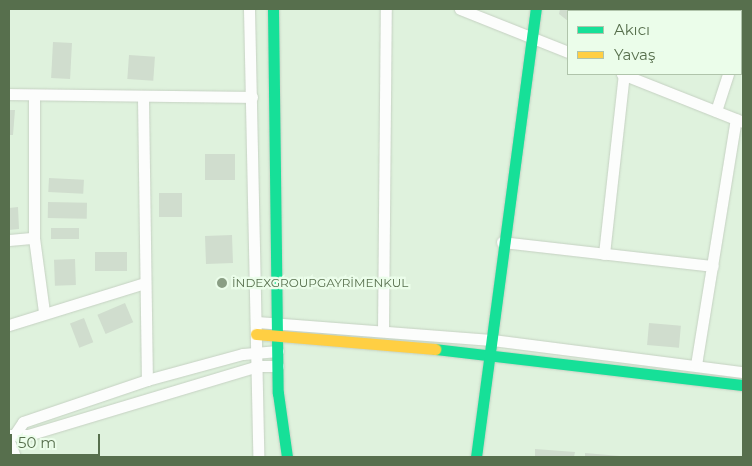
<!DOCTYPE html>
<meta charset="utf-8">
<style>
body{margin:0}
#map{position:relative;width:752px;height:466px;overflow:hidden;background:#e9f4e9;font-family:Montserrat,sans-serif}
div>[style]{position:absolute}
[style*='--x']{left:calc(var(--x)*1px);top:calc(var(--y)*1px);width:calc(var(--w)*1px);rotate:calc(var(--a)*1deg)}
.residential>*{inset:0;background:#dff2dd}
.building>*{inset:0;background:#d0ddce;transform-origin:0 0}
.roads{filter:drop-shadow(0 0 1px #c5d1c2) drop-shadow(0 0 1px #c5d1c2)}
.street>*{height:11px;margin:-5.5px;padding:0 5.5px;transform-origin:5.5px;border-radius:5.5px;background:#fcfdfc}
.fast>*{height:11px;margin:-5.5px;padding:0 5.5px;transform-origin:5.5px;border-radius:5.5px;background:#16e098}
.slow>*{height:11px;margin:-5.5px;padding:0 5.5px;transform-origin:5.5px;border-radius:5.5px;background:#ffcf43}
.dots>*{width:14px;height:14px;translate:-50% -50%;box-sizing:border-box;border:2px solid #ebfdea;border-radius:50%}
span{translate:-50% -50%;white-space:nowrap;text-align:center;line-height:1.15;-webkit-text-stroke:4.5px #ebfdea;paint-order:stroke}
.poi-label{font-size:12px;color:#576f4d}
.left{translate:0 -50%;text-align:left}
.frame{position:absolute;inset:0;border:10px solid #576f4d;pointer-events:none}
.legend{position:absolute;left:567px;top:10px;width:175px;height:65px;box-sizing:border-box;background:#ebfdea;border:1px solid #b0c4ab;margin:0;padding:6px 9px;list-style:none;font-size:15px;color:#576f4d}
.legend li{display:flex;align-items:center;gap:10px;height:25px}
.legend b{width:25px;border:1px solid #b0c4ab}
.scale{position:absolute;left:10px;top:434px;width:90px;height:22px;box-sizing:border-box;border:2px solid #576f4d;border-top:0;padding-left:6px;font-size:15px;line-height:18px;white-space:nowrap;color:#576f4d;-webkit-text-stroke:4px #ebfdea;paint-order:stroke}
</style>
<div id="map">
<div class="residential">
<div style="clip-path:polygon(evenodd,9px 9px,743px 9px,743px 457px,9px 457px,9px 9px,568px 11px,741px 11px,741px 74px,568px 74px,568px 11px)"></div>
</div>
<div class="building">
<div style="clip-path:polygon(560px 9px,602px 9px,568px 11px,568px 21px,559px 14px)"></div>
<div style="left:53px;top:42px;width:19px;height:36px;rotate:3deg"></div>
<div style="left:129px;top:55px;width:26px;height:24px;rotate:4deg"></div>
<div style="clip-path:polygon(9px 110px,15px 110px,13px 135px,9px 135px)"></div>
<div style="left:205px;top:154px;width:30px;height:26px"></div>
<div style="left:49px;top:178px;width:35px;height:14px;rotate:3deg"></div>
<div style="left:159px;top:193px;width:23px;height:24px"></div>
<div style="left:48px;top:202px;width:39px;height:16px;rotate:1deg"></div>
<div style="clip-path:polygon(18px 207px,19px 229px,9px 230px,9px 208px)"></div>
<div style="left:79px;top:228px;width:11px;height:28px;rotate:90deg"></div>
<div style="left:232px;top:235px;width:28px;height:27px;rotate:88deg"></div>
<div style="left:95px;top:252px;width:32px;height:19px"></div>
<div style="left:75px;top:259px;width:26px;height:21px;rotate:88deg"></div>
<div style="left:125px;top:303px;width:21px;height:30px;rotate:67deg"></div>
<div style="left:84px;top:318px;width:26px;height:15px;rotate:69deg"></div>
<div style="left:649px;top:323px;width:32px;height:22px;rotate:5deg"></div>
<div style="clip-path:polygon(535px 449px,575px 452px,574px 457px,535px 457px)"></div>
<div style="clip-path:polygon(585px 453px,620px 456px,620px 457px,585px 457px)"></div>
</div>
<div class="roads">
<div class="street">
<div style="--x:249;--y:9;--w:448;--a:88.8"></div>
<div style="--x:460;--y:9;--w:116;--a:21.7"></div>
<div style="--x:647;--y:11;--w:2;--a:-63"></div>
<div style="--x:741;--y:36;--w:7;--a:-74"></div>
<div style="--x:622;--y:74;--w:130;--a:21.6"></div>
<div style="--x:9;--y:94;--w:243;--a:0.7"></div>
<div style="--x:34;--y:95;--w:143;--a:90"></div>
<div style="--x:34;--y:238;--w:75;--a:82.3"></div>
<div style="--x:143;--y:98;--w:282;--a:89.2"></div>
<div style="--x:716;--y:111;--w:39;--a:-72"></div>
<div style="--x:9;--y:240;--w:25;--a:-5"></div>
<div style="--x:502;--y:242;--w:212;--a:6.5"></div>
<div style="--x:604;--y:254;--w:181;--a:-83.7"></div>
<div style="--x:256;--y:322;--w:237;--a:4.4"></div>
<div style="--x:492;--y:340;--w:253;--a:7.3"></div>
<div style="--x:9;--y:325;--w:142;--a:-17.2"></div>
<div style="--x:383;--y:331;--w:322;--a:-89.5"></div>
<div style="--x:696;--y:365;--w:249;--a:-80.8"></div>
<div style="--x:15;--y:434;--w:14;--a:-56"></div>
<div style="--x:23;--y:422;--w:131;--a:-18.7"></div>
<div style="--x:147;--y:380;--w:99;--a:-15.2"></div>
<div style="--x:243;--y:354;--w:35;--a:-5"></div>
<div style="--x:10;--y:435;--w:18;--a:0"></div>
<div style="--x:28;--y:435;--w:240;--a:-16.7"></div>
<div style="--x:258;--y:366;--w:20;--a:0"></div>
<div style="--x:9;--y:441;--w:17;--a:69"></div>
</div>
<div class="fast">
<div style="--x:273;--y:9;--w:384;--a:89.3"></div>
<div style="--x:278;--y:393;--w:65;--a:82"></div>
<div style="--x:435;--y:349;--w:310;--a:6.7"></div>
<div style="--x:476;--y:457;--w:452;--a:-82.4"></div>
</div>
<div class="slow">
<div style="--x:256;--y:334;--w:180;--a:4.8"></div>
</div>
</div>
<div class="dots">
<div style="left:222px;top:283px;background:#8a9e84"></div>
</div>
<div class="poi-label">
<span class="left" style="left:232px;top:283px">İNDEXGROUPGAYRİMENKUL</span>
</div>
<div class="frame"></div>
<ul class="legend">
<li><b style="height:6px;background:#16e098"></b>Akıcı</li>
<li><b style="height:6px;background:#ffcf43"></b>Yavaş</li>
</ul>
<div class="scale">50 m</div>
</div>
